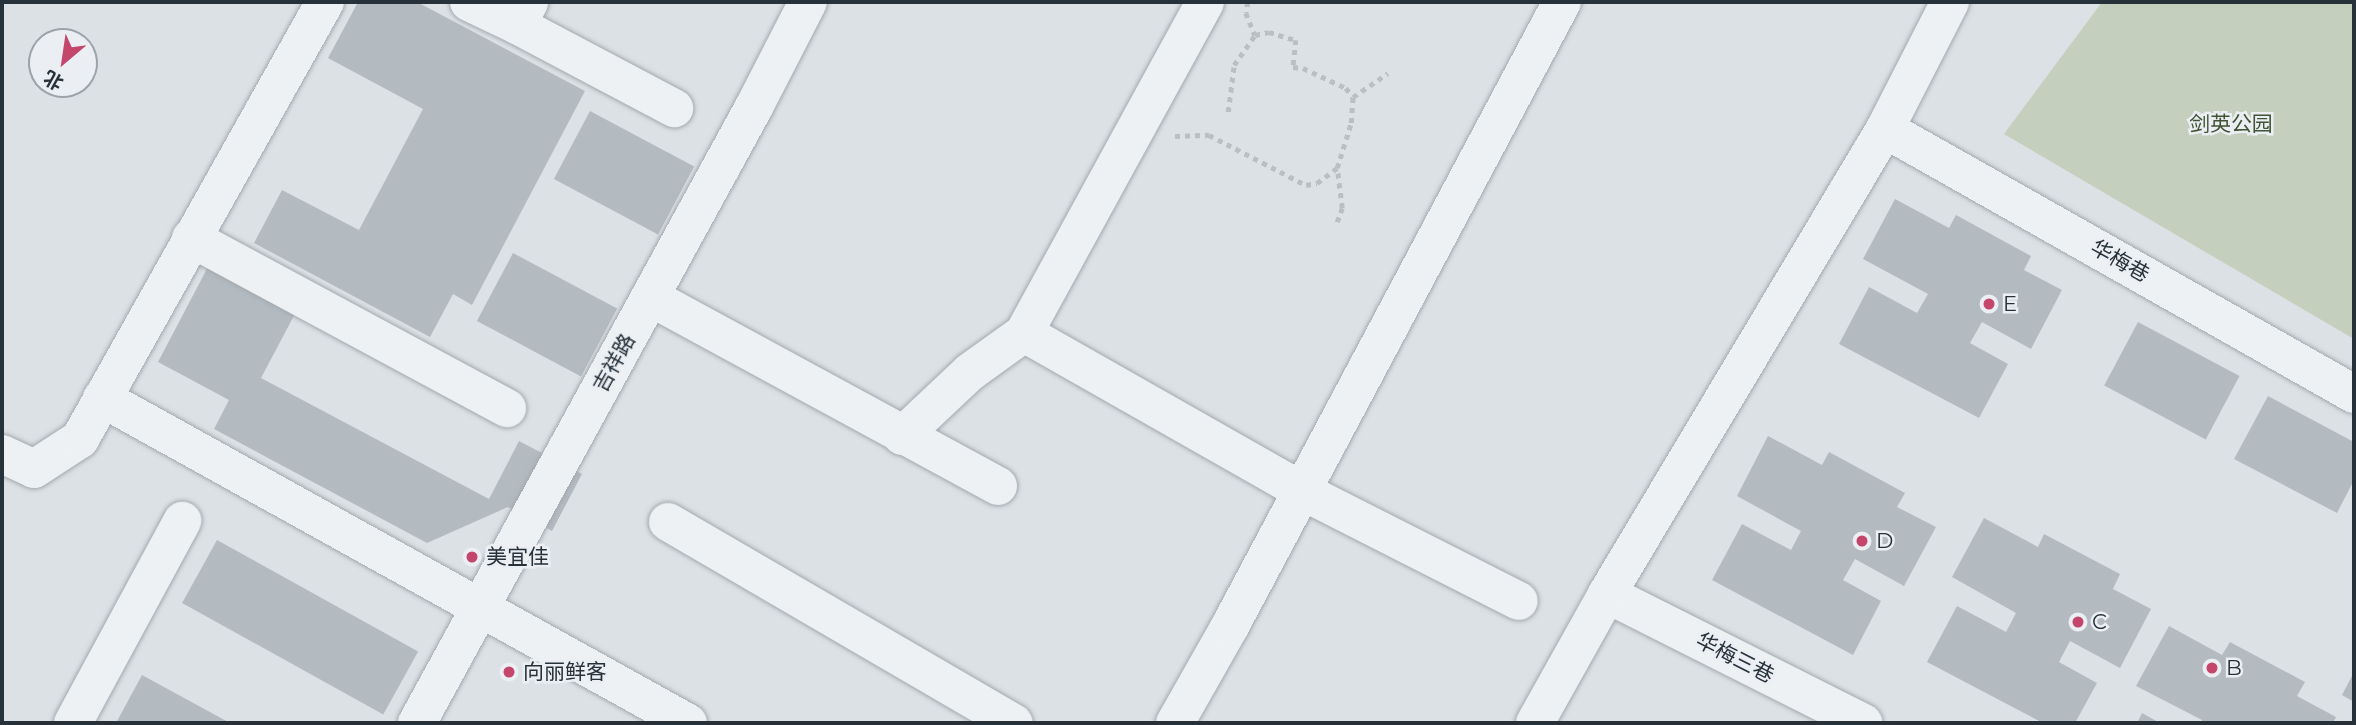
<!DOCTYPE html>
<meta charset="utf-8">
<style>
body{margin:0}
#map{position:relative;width:2356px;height:725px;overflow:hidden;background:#dce1e5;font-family:Montserrat,"Noto Sans SC",sans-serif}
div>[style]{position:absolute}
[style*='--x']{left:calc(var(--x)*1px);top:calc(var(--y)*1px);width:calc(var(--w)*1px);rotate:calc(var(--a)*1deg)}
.green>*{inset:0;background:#c4cfbd}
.building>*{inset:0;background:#b3bbc1;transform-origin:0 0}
.path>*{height:4.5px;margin-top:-2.25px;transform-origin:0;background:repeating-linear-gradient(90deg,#babfc4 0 5px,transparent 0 10px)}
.roads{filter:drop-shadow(0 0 2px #a2a9ae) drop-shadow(0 0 2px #a2a9ae)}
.minor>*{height:38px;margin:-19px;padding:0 19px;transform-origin:19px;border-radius:19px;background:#eef1f4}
.tertiary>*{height:38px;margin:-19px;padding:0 19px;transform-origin:19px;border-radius:19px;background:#eef1f4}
.dots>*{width:19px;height:19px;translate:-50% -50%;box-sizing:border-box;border:4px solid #ebeff3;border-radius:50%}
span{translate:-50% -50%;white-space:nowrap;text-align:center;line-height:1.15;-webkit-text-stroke:5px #ebeff3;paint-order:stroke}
.park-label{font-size:21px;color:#405535}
.street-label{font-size:21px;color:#26313a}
.poi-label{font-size:21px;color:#26313a}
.left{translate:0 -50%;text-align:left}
.frame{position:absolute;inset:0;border:4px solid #26313a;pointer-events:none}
.north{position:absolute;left:28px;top:28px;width:70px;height:70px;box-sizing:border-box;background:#ebeff3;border:2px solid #9ca3a9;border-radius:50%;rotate:209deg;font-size:19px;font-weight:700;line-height:28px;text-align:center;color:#26313a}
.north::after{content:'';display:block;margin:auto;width:24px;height:32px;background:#c5466c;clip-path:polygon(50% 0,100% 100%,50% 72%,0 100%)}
</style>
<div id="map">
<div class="green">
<div style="clip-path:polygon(2102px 2px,2354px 2px,2354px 339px,2004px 134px)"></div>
</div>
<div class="building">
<div style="clip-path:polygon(358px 2px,417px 2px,585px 91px,472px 305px,453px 294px,430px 337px,254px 243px,282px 190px,359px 230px,423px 109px,328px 58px)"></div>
<div style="left:590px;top:111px;width:118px;height:77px;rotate:28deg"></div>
<div style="clip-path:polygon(1895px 199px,1949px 228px,1956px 215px,2031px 256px,2024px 270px,2062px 290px,2031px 349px,1982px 322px,1970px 343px,2008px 364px,1979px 418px,1839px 344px,1869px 287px,1917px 313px,1928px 294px,1863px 259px)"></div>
<div style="left:513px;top:253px;width:118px;height:77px;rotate:28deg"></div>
<div style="clip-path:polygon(210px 263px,297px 310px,261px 378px,489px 499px,519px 441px,582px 474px,552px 531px,508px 507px,427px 543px,214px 429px,229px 400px,158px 362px)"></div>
<div style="left:2138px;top:322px;width:115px;height:72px;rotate:28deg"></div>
<div style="clip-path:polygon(2268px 396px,2354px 442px,2354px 480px,2337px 513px,2234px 459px)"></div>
<div style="clip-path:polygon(1768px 436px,1822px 465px,1829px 452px,1905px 493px,1897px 507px,1936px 527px,1904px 586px,1855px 559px,1843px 580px,1881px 601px,1853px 655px,1712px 580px,1742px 524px,1791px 550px,1801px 531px,1737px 496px)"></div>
<div style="clip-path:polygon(1984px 518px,2038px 547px,2044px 534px,2120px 574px,2113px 589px,2151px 609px,2120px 668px,2070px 641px,2059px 662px,2097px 683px,2075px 723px,2043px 723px,1927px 662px,1957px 606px,2006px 632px,2016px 613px,1952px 577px)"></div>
<div style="left:217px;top:540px;width:230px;height:72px;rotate:29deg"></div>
<div style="clip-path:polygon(2169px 626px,2222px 655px,2230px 642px,2305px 682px,2297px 696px,2336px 717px,2333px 723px,2200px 723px,2202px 720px,2136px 686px)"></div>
<div style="clip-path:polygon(2354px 672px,2354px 702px,2342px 695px)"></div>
<div style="clip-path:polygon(142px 675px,230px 723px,116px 723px)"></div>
<div style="clip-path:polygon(2142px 713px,2160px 723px,2137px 723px)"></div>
</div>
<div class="path">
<div style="--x:1248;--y:2;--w:11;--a:100"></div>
<div style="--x:1246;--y:13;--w:24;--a:68"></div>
<div style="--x:1255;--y:35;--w:14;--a:-12"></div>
<div style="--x:1269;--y:32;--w:28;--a:17"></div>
<div style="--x:1296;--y:40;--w:27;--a:96"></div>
<div style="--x:1293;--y:67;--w:10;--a:6"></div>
<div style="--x:1303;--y:68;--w:47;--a:24.9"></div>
<div style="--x:1346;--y:88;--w:11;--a:52"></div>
<div style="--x:1228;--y:112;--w:47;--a:-82.7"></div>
<div style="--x:1234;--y:65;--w:37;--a:-55"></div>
<div style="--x:1175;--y:136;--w:34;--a:-2"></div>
<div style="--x:1209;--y:135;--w:109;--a:27.3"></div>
<div style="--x:1306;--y:185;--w:11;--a:-10"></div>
<div style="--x:1317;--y:183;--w:25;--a:-37"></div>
<div style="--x:1337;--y:222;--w:15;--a:-70"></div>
<div style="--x:1342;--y:208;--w:40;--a:-97.1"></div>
<div style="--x:1337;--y:168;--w:47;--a:-72.7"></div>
<div style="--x:1351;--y:123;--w:26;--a:-86"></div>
<div style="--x:1353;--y:97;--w:42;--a:-34.4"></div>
</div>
<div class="roads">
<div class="minor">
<div style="--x:469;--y:2;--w:53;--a:25.6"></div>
<div style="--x:517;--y:25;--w:26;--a:-62"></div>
<div style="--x:517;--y:25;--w:178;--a:27.9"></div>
<div style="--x:191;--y:238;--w:359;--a:28.3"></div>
<div style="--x:650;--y:297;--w:396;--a:28.5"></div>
<div style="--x:1024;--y:333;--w:377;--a:-61.3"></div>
<div style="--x:102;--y:398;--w:670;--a:29.01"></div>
<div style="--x:902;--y:436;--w:93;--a:-43.3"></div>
<div style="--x:970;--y:372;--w:67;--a:-35.8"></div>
<div style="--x:1024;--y:333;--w:320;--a:29.6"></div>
<div style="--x:1302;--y:491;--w:243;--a:26.9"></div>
<div style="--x:2;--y:454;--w:35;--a:25"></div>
<div style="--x:34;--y:469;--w:55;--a:-33.1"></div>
<div style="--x:80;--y:439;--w:501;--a:-60.72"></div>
<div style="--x:668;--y:522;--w:400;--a:30.2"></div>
<div style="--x:1607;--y:594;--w:287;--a:26.7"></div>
<div style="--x:73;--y:723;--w:230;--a:-61.6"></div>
<div style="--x:1175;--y:723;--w:109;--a:-60.4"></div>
<div style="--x:1229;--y:628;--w:709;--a:-61.99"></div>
<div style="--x:1535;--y:723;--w:148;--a:-60.8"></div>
<div style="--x:1607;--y:594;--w:542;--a:-59.13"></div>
<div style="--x:1885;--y:129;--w:143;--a:-62.9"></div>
</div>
<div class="tertiary">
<div style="--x:1885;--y:129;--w:539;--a:29.47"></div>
<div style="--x:417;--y:723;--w:702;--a:-61.32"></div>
<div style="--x:754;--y:107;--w:118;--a:-62.8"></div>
</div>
</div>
<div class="dots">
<div style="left:1989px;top:304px;background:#c5466c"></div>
<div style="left:1862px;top:541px;background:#c5466c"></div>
<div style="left:472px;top:557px;background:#c5466c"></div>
<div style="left:2078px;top:622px;background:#c5466c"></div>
<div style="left:2212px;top:668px;background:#c5466c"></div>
<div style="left:509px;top:672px;background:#c5466c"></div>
</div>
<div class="park-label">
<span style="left:2231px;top:124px">剑英公园</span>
</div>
<div class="street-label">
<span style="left:2120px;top:261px;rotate:29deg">华梅巷</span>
<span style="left:614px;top:363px;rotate:-61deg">吉祥路</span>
<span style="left:1735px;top:658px;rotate:27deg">华梅三巷</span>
</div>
<div class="poi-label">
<span class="left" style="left:2003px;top:304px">E</span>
<span class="left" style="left:1876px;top:541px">D</span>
<span class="left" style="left:486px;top:557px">美宜佳</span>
<span class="left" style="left:2092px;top:622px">C</span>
<span class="left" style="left:2226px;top:668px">B</span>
<span class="left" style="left:523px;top:672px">向丽鲜客</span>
</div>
<div class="frame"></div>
<div class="north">北</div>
</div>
